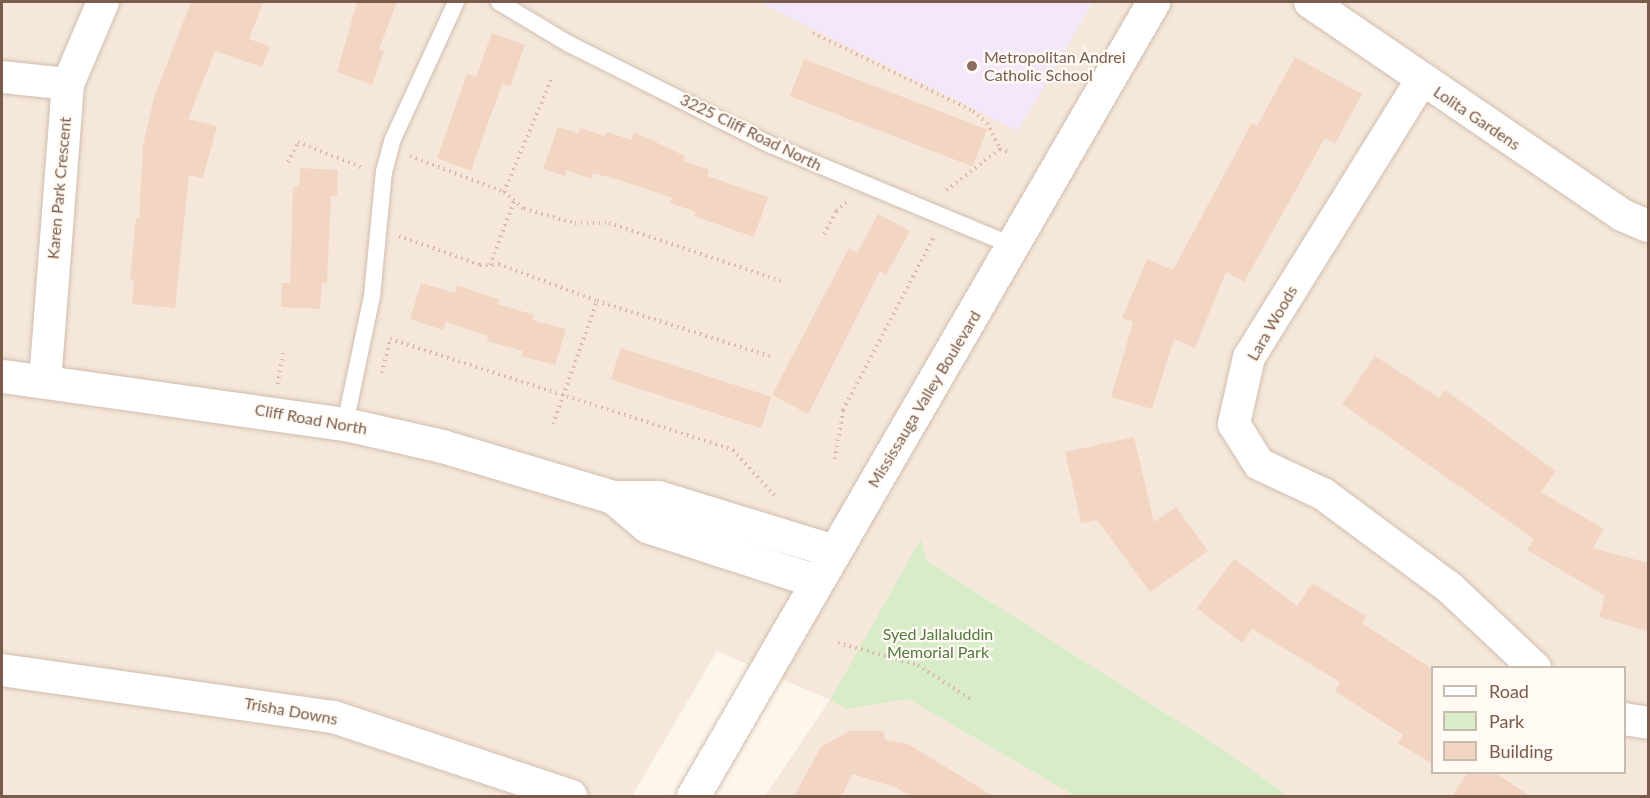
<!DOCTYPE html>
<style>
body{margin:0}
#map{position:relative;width:1650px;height:798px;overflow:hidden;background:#fdf6ec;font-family:Lato,sans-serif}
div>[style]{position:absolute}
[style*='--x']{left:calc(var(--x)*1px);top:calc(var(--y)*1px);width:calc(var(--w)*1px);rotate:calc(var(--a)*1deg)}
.residential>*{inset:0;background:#f5e8da}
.education>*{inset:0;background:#f3e8fa}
.green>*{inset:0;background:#d8ecc9}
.building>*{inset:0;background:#f3d5c3;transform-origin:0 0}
.path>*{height:4px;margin-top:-2px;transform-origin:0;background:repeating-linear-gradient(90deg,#d9b8a5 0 1.5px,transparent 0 6px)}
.roads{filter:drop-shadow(0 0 2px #d1beb0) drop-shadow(0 0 2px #d1beb0)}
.service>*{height:16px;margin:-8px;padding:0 8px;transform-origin:8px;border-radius:8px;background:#fff}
.minor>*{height:32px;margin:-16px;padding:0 16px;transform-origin:16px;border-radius:16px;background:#fff}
.tertiary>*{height:33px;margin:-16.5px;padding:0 16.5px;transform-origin:16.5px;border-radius:16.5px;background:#fff}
.dots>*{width:16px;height:16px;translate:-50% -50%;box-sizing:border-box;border:3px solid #fffaf3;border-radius:50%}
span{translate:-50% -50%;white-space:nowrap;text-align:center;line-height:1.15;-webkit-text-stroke:4.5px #fffaf3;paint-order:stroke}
.education-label{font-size:16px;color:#785e54}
.left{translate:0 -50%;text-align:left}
.street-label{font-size:16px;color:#7a5c4d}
.park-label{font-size:16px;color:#537a41}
.frame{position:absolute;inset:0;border:3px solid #7a5c4d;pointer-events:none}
.legend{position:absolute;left:1431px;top:666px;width:195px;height:108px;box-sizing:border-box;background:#fffaf3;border:2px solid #cabbb1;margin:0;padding:8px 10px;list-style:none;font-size:18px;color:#7a5c4d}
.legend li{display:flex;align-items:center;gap:12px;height:30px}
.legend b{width:30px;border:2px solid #cabbb1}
</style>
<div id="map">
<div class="residential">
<div style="clip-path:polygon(evenodd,2px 2px,1648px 2px,1648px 796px,1289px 796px,1216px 745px,927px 561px,921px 540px,847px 709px,908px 699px,1075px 796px,765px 796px,830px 700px,717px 651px,632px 796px,2px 796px,2px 2px,1432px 668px,1624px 668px,1624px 772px,1432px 772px,1432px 668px)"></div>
</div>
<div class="education">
<div style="clip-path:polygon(759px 2px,1093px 2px,1018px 131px)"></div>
</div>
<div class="green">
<div style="clip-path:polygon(921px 539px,927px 561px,1216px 745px,1289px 796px,1075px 796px,908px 699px,847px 709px,830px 700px)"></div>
</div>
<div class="building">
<div style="clip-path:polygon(191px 2px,263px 2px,249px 39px,270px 46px,262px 67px,215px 51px,188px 119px,217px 126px,203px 178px,189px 175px,175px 308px,132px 304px,134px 281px,130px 280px,136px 218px,139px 218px,143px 145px,154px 97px)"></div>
<div style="clip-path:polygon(357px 2px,397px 2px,379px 49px,384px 51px,372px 85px,337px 72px)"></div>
<div style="clip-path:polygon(492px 33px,525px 45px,510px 87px,502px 84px,471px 171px,437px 158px,467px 74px,476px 77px)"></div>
<div style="clip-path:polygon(1295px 57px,1362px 94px,1335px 144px,1325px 138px,1244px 282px,1226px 272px,1195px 348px,1174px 339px,1152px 409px,1111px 397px,1133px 322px,1122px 318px,1147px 259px,1173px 270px,1252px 123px,1257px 126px)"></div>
<div style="left:804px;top:59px;width:196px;height:40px;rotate:21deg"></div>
<div style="clip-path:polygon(558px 127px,578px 133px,580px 128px,605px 136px,607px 132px,632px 140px,634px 132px,685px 156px,684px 161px,709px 170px,707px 176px,768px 197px,754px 237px,694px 216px,696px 212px,670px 203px,672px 198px,619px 180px,593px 173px,591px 179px,567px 170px,565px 176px,543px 169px)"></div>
<div style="clip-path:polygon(300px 168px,338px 170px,337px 196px,331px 196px,327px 283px,322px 283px,320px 309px,281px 307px,282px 283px,290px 283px,293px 187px,299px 187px)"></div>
<div style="clip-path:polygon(878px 214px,910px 231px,886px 275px,880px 271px,808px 414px,772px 395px,849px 248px,857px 253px)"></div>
<div style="clip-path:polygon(421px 283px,455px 293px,457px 285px,500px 300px,498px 304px,534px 315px,532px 320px,566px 329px,555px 365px,521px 356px,523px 351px,487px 341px,488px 336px,446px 322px,443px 330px,410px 319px)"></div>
<div style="left:621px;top:348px;width:158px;height:33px;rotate:18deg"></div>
<div style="clip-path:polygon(1375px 356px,1439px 398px,1445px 390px,1556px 471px,1541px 492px,1604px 529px,1593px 548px,1648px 563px,1648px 631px,1599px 617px,1605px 596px,1527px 550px,1534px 539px,1342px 404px)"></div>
<div style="clip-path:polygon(1134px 437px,1154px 522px,1176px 507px,1208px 551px,1150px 592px,1097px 520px,1081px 523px,1065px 452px)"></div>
<div style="clip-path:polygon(1234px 559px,1297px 606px,1312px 583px,1366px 616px,1362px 623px,1432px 669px,1432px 764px,1398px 743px,1403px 735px,1335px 691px,1340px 682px,1252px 629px,1242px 643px,1197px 608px)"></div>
<div style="clip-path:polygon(849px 731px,883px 731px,885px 740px,908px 744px,993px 796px,910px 796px,895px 787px,852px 774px,842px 796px,794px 796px,821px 747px)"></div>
<div style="clip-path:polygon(1468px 772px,1494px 772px,1530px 796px,1452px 796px)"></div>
</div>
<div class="path">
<div style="--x:813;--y:33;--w:178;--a:26"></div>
<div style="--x:973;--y:111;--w:18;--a:41"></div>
<div style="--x:987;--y:123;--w:29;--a:63"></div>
<div style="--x:1000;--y:149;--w:72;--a:142.3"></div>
<div style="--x:1000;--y:149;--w:12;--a:20"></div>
<div style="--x:410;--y:156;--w:101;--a:21"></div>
<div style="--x:504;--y:192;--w:26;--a:40"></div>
<div style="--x:524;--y:209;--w:53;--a:15.4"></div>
<div style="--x:575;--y:223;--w:34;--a:0"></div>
<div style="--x:609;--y:223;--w:182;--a:18.6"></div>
<div style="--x:288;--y:162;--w:22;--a:-63"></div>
<div style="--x:298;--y:142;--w:70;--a:21.8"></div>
<div style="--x:504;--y:192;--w:124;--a:-67.2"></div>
<div style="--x:824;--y:234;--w:26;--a:-62"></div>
<div style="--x:836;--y:211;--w:16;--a:-40"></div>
<div style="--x:399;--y:236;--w:86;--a:19.7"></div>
<div style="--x:480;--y:265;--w:19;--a:-3"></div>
<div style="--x:499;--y:264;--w:105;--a:20.7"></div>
<div style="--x:597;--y:301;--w:184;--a:17.7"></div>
<div style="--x:490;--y:265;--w:68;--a:-69.4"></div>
<div style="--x:382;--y:373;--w:35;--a:-77"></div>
<div style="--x:390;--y:339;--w:361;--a:17.9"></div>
<div style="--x:733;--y:450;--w:62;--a:47.6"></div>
<div style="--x:278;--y:384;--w:32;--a:-81"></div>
<div style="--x:553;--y:424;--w:131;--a:-70.3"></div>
<div style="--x:835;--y:459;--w:50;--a:-80.7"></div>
<div style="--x:843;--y:410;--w:195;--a:-62.3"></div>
<div style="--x:838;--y:643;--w:83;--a:15.4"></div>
<div style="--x:918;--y:665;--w:64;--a:32.9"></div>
</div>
<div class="roads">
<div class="service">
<div style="--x:499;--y:2;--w:82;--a:31"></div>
<div style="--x:569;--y:44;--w:226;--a:26.6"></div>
<div style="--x:771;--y:145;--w:260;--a:22.6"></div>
<div style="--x:345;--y:424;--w:131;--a:-78.1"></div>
<div style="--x:372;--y:296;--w:125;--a:-84.5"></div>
<div style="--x:384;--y:172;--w:34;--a:-75"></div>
<div style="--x:393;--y:139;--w:151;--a:-65.3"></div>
</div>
<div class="minor">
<div style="--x:1310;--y:2;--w:378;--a:34.3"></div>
<div style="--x:1622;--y:215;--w:28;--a:23"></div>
<div style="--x:2;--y:77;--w:66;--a:6.1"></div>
<div style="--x:1421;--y:81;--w:325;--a:121.9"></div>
<div style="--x:1249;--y:357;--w:69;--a:102.6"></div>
<div style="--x:1234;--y:424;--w:47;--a:58"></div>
<div style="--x:1259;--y:464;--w:71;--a:25.1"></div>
<div style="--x:1323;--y:494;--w:158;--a:36.5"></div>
<div style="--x:1450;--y:588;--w:117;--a:43.3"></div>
<div style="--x:45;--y:382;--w:299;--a:-85.6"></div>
<div style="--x:68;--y:84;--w:89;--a:-66.9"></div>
<div style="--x:2;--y:670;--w:335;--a:8.1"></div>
<div style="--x:334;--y:717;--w:250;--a:18.4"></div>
<div style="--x:1624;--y:719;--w:24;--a:9"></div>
</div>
<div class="tertiary">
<div style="--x:2;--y:376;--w:346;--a:8"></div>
<div style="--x:345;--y:424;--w:99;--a:12.8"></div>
<div style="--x:442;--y:446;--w:178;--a:16.6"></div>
<div style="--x:613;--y:497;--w:45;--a:0"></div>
<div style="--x:658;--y:497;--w:184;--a:17.1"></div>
<div style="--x:613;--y:497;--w:45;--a:40.5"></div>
<div style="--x:647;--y:526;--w:178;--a:18"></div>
<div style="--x:693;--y:796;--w:918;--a:-59.91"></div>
</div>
</div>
<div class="dots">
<div style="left:972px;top:66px;background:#8d6e63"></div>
</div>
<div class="education-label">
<span class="left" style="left:984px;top:66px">Metropolitan Andrei<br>Catholic School</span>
</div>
<div class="street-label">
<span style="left:1477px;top:118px;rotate:34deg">Lolita Gardens</span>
<span style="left:751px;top:132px;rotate:26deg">3225 Cliff Road North</span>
<span style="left:59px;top:188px;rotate:-85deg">Karen Park Crescent</span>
<span style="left:1272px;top:323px;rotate:-60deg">Lara Woods</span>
<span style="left:924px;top:399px;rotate:-59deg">Mississauga Valley Boulevard</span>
<span style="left:311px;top:419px;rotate:10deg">Cliff Road North</span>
<span style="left:291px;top:711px;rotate:10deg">Trisha Downs</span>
</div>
<div class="park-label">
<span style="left:938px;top:643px">Syed Jallaluddin<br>Memorial Park</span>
</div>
<div class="frame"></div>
<ul class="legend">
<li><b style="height:8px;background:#fff"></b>Road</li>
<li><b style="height:16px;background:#d8ecc9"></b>Park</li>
<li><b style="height:16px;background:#f3d5c3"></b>Building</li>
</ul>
</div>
